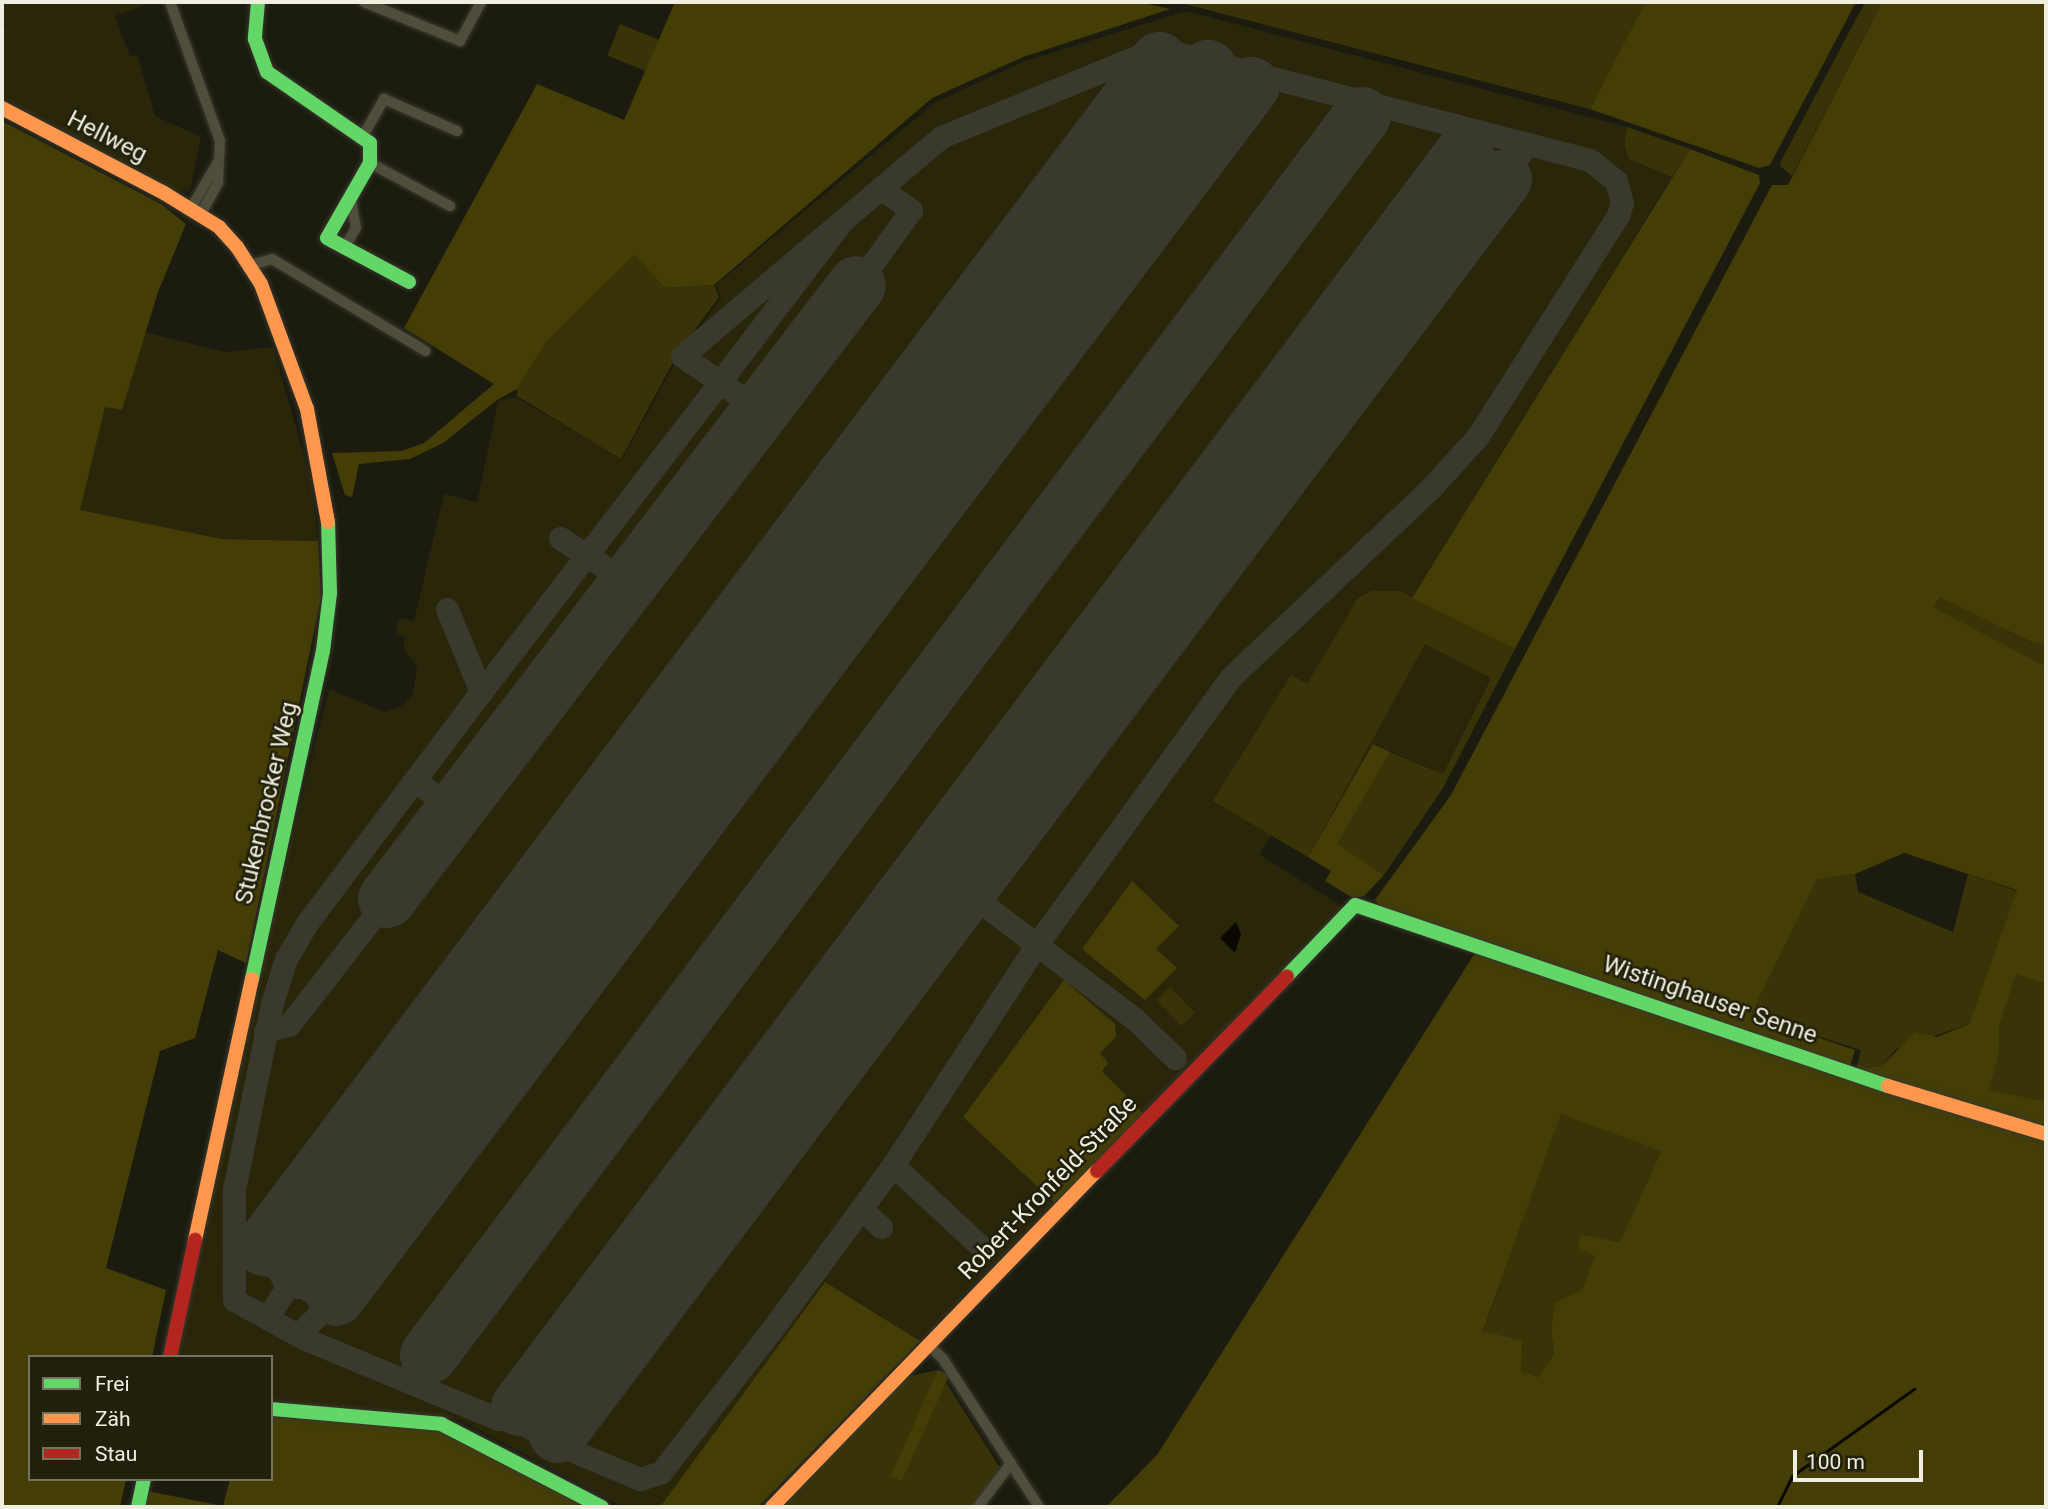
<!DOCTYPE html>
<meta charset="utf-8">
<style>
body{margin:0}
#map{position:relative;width:2048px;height:1509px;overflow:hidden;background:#1c1b10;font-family:Roboto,sans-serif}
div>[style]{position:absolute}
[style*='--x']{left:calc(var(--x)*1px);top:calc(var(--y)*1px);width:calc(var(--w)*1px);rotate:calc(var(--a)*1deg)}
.built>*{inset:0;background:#29260a}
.green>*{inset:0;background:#393408;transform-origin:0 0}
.forest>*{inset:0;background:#443e06;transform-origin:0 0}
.water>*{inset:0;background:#0b0801}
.stream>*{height:2.5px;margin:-1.25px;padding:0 1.25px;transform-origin:1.25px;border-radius:1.25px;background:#0b0801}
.taxiway>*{height:23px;margin:-11.5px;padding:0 11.5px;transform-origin:11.5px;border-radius:11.5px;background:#3a392e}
.runway>*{height:58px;margin:-29px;padding:0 29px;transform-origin:29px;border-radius:29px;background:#3a392e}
.roads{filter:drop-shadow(0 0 2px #39382e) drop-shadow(0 0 2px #39382e)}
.street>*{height:10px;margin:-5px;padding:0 5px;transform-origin:5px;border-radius:5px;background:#4f4d3c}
.fast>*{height:14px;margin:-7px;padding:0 7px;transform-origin:7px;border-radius:7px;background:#63d668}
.slow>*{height:14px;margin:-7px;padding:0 7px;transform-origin:7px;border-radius:7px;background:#ff974d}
.jam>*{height:14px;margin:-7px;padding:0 7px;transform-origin:7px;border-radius:7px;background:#b3261e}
span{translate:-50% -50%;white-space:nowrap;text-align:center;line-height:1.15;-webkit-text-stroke:5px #22200a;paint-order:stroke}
.street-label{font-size:24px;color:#efeee0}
.frame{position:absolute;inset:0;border:4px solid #efeee0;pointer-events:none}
.legend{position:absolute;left:28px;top:1355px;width:245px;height:126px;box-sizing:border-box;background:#22200a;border:2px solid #747260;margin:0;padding:9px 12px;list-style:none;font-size:21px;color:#efeee0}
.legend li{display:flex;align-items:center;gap:14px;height:35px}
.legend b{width:35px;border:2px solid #747260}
.scale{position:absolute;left:1793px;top:1450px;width:130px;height:32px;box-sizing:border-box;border:4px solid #efeee0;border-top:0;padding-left:9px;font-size:21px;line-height:24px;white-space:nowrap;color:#efeee0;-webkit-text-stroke:5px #22200a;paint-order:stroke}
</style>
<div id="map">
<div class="built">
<div style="clip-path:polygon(2px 2px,154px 2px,115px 16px,130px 56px,137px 55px,155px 116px,201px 137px,190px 191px,170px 190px,2px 98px,2px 27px,7px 25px,2px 23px)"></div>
<div style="clip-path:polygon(1186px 11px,1627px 127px,1624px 145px,1629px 159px,1672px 177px,1412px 598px,1425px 644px,1491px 677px,1443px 774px,1373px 744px,1308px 857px,1271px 836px,1259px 854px,1343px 907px,920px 1341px,825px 1282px,660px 1507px,623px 1507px,461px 1420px,271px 1403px,271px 1357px,177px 1357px,279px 889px,329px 689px,384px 712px,401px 706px,413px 694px,417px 666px,403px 648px,405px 637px,396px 635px,399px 618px,414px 621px,444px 494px,477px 502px,498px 401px,516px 397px,622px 459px,679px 355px,721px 298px,716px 285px,934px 103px,1025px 61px)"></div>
<div style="clip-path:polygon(145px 332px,224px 352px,273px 347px,311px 480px,318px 541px,222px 539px,79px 510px,105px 406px,122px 410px)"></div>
</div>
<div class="green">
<div style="clip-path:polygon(1177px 2px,1645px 2px,1590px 109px)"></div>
<div style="clip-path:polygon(1865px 2px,1882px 2px,1792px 176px,1780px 166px,1782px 159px)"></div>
<div style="left:620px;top:24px;width:42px;height:34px;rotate:22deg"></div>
<div style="clip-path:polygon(1627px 127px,1690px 149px,1672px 177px,1629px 159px,1624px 145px)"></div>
<div style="clip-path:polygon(634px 255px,665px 288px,714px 285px,719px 297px,678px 353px,621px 459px,517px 396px,517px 389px,547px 341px)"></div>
<div style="clip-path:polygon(1372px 591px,1400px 591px,1515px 649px,1443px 788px,1384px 875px,1336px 844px,1390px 752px,1443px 774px,1491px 678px,1425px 644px,1308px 857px,1213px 801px,1291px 675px,1307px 684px,1358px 598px)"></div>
<div style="clip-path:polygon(1940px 596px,2032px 643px,2046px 643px,2046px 661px,2043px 665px,1932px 607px)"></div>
<div style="clip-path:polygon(1855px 874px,1858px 892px,1953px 932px,1968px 874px,2017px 891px,1969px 1024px,1896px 1049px,1882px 1066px,1856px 1069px,1861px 1050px,1751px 1015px,1817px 880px)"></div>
<div style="clip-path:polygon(2004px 969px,2046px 984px,2046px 1129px,1959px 1102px)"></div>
<div style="left:1170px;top:987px;width:36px;height:19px;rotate:46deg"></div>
<div style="clip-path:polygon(1561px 1113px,1661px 1151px,1620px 1242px,1580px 1234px,1596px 1256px,1582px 1290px,1551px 1331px,1554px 1354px,1538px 1377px,1521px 1371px,1483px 1332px)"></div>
<div style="clip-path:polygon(938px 1370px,1000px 1468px,975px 1507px,777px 1507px,905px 1377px)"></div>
</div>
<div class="forest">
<div style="clip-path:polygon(675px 2px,1139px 2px,1170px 9px,1023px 57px,932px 98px,714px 285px,665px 288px,634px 255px,547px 341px,517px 389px,497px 400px,443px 443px,410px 459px,359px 464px,352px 497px,345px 495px,332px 453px,402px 451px,424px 443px,494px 384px,404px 328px,537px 84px,624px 120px)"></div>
<div style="clip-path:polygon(1645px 2px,1856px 2px,1770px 165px,1759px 168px,1590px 109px)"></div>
<div style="clip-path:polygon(1882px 2px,2046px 2px,2046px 643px,2033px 643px,1940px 597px,1933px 607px,2043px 665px,2046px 661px,2046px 984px,2016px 974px,1999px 1025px,1999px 1051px,1989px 1090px,2046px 1102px,2046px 1129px,1856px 1069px,1882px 1066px,1915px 1032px,1937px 1037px,1969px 1024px,2017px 890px,1904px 853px,1855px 874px,1817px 880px,1751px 1015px,1855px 1050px,1850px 1066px,1382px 908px,1375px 900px,1451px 795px,1772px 185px,1788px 185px)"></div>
<div style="clip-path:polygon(2px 121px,161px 204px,186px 224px,158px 292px,122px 410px,105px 407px,80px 510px,222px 539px,318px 541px,321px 597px,246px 963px,218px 950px,195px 1038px,160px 1051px,106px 1268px,166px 1290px,152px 1357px,30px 1357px,30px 1479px,126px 1479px,120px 1507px,2px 1507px)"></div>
<div style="clip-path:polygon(1690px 149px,1759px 175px,1760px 183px,1515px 649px,1412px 598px)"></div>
<div style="clip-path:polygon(1373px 744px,1390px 752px,1337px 844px,1384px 875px,1364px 896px,1353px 898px,1325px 881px,1331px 871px,1308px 857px)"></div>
<div style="clip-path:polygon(1132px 881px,1179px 926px,1156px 949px,1177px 968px,1145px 1000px,1082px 949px)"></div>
<div style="clip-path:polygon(evenodd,1475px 953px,2046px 1138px,2046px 1507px,1106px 1507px,1157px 1455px,1475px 953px,1561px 1114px,1661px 1151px,1620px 1242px,1580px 1234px,1579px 1248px,1595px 1256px,1582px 1290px,1555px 1303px,1551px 1331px,1554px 1354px,1538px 1377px,1521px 1371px,1522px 1341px,1483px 1331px,1561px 1114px)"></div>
<div style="clip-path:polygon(1064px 980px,1115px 1024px,1116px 1037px,1100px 1053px,1108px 1063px,1102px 1071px,1143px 1113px,1055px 1203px,963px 1117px)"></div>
<div style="clip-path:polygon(825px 1282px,920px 1341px,758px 1507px,660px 1507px)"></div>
<div style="left:938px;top:1370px;width:12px;height:116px;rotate:24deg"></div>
<div style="clip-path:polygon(271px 1417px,441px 1430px,590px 1507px,143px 1507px,147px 1491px,223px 1506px,230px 1479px,271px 1479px)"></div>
</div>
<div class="water">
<div style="clip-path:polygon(1236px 922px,1241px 934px,1235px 953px,1220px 938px)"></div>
</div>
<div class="stream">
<div style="--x:1777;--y:1507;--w:34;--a:-64"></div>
<div style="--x:1792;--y:1476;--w:150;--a:-35.5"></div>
</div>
<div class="taxiway">
<div style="--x:1465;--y:152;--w:25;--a:-56"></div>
<div style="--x:1503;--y:179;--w:42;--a:-55.6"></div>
<div style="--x:1016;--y:250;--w:88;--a:34.4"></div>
<div style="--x:857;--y:285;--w:92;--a:-54.2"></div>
<div style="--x:911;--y:210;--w:37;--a:-144"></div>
<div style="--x:759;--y:410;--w:10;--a:-143"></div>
<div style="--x:751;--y:404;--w:38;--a:-145"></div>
<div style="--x:720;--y:382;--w:46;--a:-145.6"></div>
<div style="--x:682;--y:356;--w:209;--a:-40.2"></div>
<div style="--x:842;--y:221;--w:202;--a:127.2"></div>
<div style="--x:720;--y:382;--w:391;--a:127.6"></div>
<div style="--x:481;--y:692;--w:289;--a:127"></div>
<div style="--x:307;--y:923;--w:42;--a:120.3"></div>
<div style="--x:286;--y:959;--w:46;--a:107.7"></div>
<div style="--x:272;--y:1003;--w:190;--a:101.5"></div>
<div style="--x:234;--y:1189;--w:111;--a:90"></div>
<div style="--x:234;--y:1300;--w:81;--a:28.8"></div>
<div style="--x:305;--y:1339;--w:209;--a:22.5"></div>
<div style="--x:498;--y:1419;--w:14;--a:-8"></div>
<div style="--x:512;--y:1417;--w:55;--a:30.8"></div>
<div style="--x:559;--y:1445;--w:88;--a:22.8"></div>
<div style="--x:640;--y:1479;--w:22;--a:-18"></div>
<div style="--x:661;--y:1472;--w:182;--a:-52.1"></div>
<div style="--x:773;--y:1328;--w:202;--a:-53.6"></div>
<div style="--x:893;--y:1165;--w:264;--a:-56.9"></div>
<div style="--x:1037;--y:944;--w:330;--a:-54"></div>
<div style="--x:1231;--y:677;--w:272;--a:-43.4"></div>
<div style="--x:1429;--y:490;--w:73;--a:-47.8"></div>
<div style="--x:1478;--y:436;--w:262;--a:-57.6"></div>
<div style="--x:1618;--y:215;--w:13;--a:-72"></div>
<div style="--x:1622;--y:203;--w:23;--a:-105"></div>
<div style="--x:1616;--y:181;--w:33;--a:-141"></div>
<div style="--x:1590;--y:160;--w:446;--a:-165.5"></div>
<div style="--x:1158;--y:48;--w:235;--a:157.7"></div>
<div style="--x:941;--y:137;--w:130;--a:139.7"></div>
<div style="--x:1264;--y:419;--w:46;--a:34.4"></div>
<div style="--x:560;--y:538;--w:82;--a:33.1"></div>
<div style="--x:447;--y:609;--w:90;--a:67.7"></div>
<div style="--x:414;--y:780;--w:51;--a:36.2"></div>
<div style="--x:966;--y:891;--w:215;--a:37.2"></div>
<div style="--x:1137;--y:1021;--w:53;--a:44.2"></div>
<div style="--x:265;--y:1031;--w:25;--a:-14"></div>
<div style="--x:289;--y:1025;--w:160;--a:-52.1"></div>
<div style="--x:721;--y:1140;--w:46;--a:37.1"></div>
<div style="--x:893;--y:1165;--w:117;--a:42.9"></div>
<div style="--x:861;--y:1209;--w:27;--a:42"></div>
<div style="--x:234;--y:1253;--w:23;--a:7"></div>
<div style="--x:257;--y:1256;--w:87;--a:33.7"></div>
<div style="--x:267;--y:1318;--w:57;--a:-57.1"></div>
<div style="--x:298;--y:1335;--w:54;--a:-45"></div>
</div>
<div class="runway">
<div style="--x:387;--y:899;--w:773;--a:-52.57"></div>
<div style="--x:264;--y:1247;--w:1486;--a:-52.96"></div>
<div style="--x:298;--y:1270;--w:1507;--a:-52.85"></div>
<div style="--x:336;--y:1297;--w:1518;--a:-52.93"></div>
<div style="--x:429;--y:1355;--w:1551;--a:-53.02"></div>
<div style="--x:520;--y:1407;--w:1571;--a:-53.02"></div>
<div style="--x:558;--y:1434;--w:1571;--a:-53.02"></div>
</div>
<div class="roads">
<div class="street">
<div style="--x:170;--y:2;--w:148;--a:70.2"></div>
<div style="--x:220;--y:141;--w:42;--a:92.7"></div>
<div style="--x:218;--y:183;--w:37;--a:119"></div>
<div style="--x:364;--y:2;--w:104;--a:22.1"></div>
<div style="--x:460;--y:41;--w:44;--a:-61.7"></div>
<div style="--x:363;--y:136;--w:43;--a:-60.4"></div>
<div style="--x:384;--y:99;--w:80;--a:23.7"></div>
<div style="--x:370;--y:163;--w:91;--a:28.3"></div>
<div style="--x:191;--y:208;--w:53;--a:-59.6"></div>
<div style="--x:344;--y:248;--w:23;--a:-59"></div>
<div style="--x:356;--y:228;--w:34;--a:-100"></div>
<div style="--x:250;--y:265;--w:23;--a:-15"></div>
<div style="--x:272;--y:259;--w:179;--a:30.9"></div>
<div style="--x:928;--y:1344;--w:21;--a:45"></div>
<div style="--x:943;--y:1359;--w:176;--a:57"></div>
<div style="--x:978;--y:1507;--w:55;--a:-53.1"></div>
</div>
<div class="fast">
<div style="--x:258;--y:2;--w:37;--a:95"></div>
<div style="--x:255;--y:39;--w:35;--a:70"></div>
<div style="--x:267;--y:72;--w:125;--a:34.6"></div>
<div style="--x:370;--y:143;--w:20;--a:90"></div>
<div style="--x:370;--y:163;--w:86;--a:119.8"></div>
<div style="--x:327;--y:238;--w:93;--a:28.2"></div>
<div style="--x:1287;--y:976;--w:98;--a:-46.2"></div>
<div style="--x:1355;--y:905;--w:563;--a:18.76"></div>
<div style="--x:252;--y:979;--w:336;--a:-77.8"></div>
<div style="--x:323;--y:651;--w:58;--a:-83.1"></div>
<div style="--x:330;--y:593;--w:71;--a:-91.6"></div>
<div style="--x:271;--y:1409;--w:171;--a:5"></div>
<div style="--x:441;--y:1424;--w:181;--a:27.3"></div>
<div style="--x:138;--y:1507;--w:29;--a:-78"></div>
</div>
<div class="slow">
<div style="--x:2;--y:108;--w:183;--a:27.7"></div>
<div style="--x:164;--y:193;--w:65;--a:31.7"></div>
<div style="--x:219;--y:227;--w:27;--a:48"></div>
<div style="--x:237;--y:247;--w:44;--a:57"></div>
<div style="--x:261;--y:284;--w:133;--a:69.8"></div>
<div style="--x:307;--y:409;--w:115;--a:79.5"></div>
<div style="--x:1888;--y:1086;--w:165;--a:16.9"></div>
<div style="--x:195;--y:1240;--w:267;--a:-77.7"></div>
<div style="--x:772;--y:1507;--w:467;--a:-46"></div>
</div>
<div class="jam">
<div style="--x:1097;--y:1171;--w:272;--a:-45.7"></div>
<div style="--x:170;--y:1357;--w:120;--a:-77.9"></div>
</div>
</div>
<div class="street-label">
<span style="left:107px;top:137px;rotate:27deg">Hellweg</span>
<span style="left:267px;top:803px;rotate:-77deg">Stukenbrocker Weg</span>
<span style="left:1710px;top:1000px;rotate:19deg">Wistinghauser Senne</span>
<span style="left:1048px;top:1188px;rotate:-46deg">Robert-Kronfeld-Straße</span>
</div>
<div class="frame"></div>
<ul class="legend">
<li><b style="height:9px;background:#63d668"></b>Frei</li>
<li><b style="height:9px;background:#ff974d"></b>Zäh</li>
<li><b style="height:9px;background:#b3261e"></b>Stau</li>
</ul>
<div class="scale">100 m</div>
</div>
